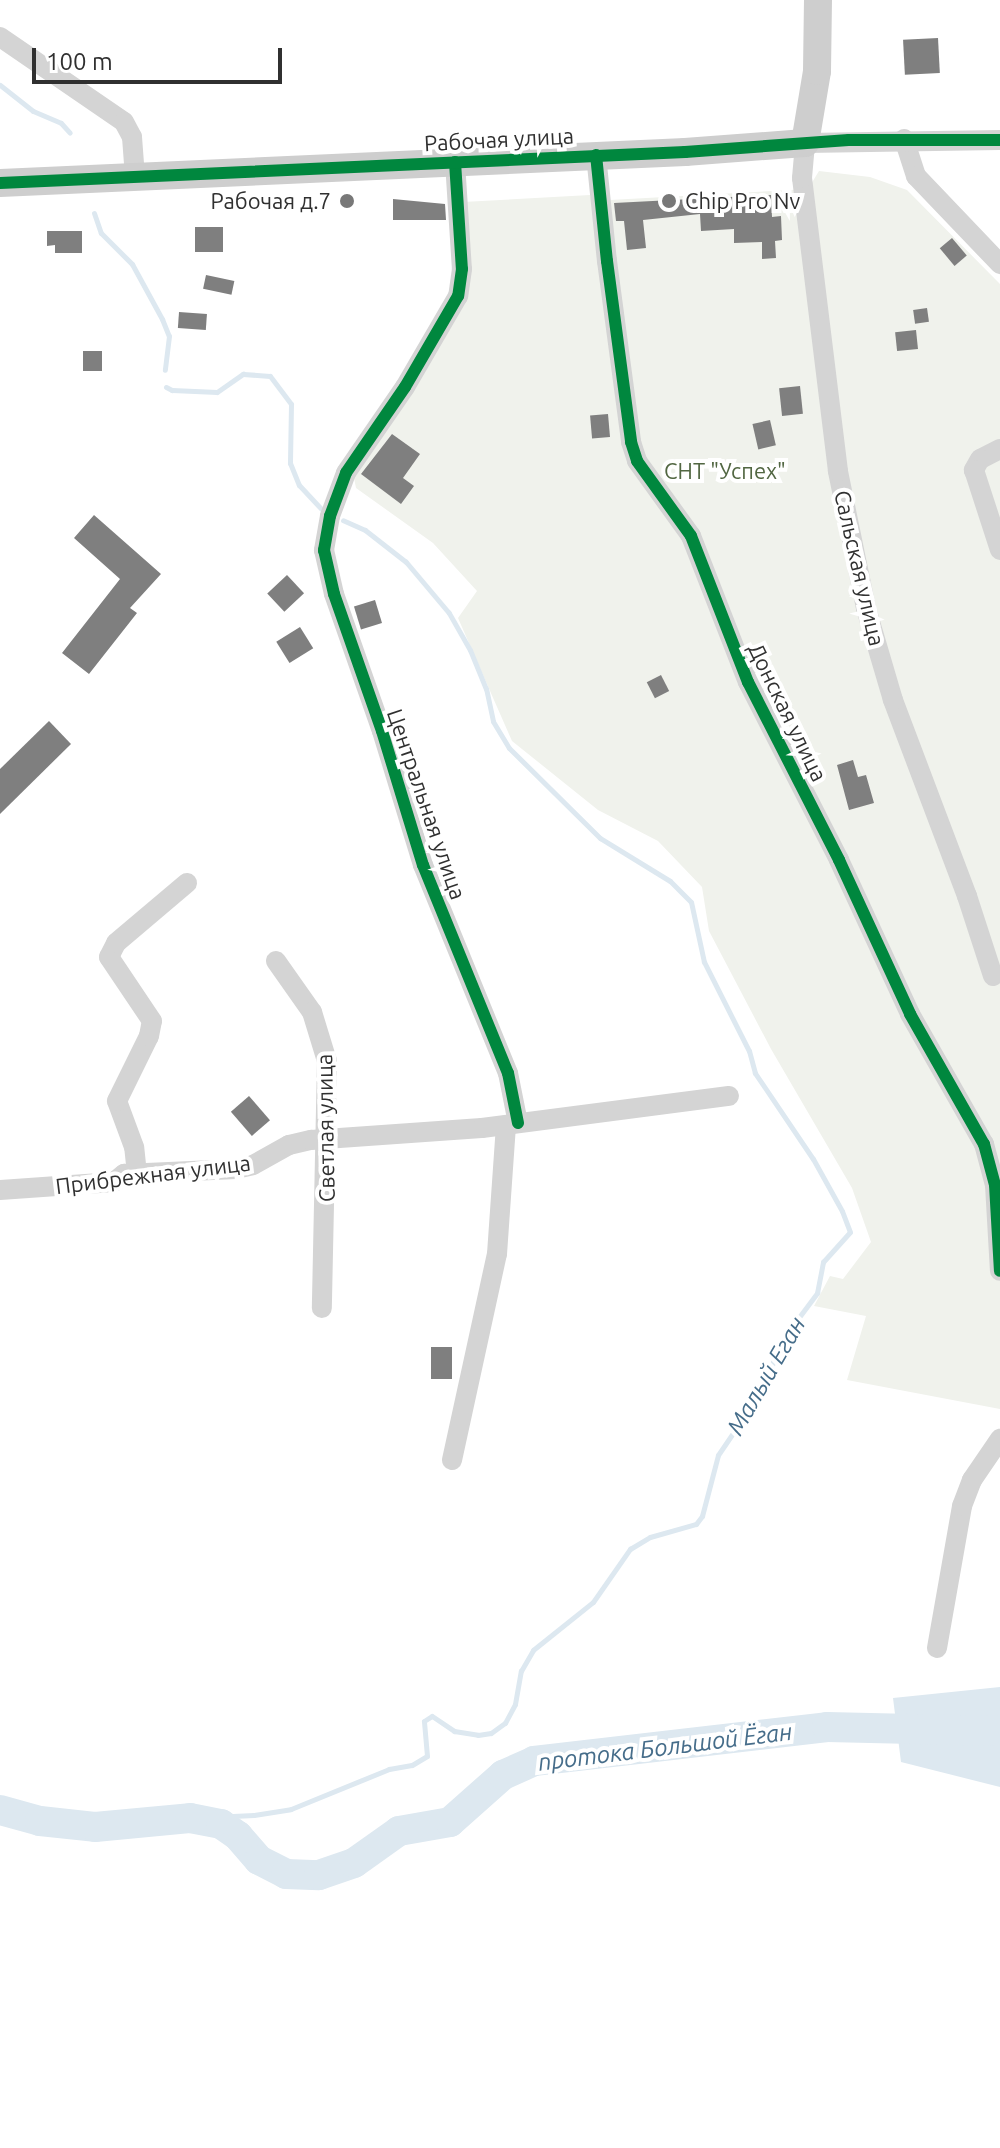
<!DOCTYPE html>
<meta charset="utf-8">
<style>
body{margin:0}
#map{position:relative;width:1000px;height:2148px;overflow:hidden;background:#fff;font-family:Ubuntu,sans-serif}
div>[style]{position:absolute}
[style*='--x']{left:calc(var(--x)*1px);top:calc(var(--y)*1px);width:calc(var(--w)*1px);rotate:calc(var(--a)*1deg)}
.green>*{inset:0;background:#f0f2ec}
.water>*{inset:0;background:#dde8f0}
.stream>*{height:5px;margin:-2.5px;padding:0 2.5px;transform-origin:2.5px;border-radius:2.5px;background:#dde8f0}
.river>*{height:30px;margin:-15px;padding:0 15px;transform-origin:15px;border-radius:15px;background:#dde8f0}
.building>*{inset:0;background:#7f7f7f;transform-origin:0 0}
.street>*{height:20px;margin:-10px;padding:0 10px;transform-origin:10px;border-radius:10px;background:#d4d4d4}
.secondary>*{height:28px;margin:-14px;padding:0 14px;transform-origin:14px;border-radius:14px;background:#cecece}
.cycleway>*{height:12px;margin:-6px;padding:0 6px;transform-origin:6px;border-radius:6px;background:#00873e}
.dots>*{width:22px;height:22px;translate:-50% -50%;box-sizing:border-box;border:4px solid #fff;border-radius:50%}
span{translate:-50% -50%;white-space:nowrap;text-align:center;line-height:1.15;-webkit-text-stroke:8px #fff;paint-order:stroke}
.street-label{font-size:22px;color:#303030}
.poi-label{font-size:22px;color:#303030}
.right{translate:-100% -50%;text-align:right}
.left{translate:0 -50%;text-align:left}
.park-label{font-size:22px;color:#526742}
.water-label{font-size:24px;color:#466d8a;font-style:italic}
.scale{position:absolute;left:32px;top:48px;width:250px;height:36px;box-sizing:border-box;border:4px solid #303030;border-top:0;padding-left:10px;font-size:24px;line-height:28px;white-space:nowrap;color:#303030;-webkit-text-stroke:6px #fff;paint-order:stroke}
</style>
<div id="map">
<div class="green">
<div style="clip-path:polygon(819px 171px,870px 177px,907px 190px,1000px 284px,1000px 1409px,847px 1380px,866px 1316px,814px 1306px,830px 1276px,843px 1279px,871px 1242px,852px 1188px,771px 1049px,709px 931px,702px 887px,658px 841px,598px 810px,512px 741px,458px 618px,477px 591px,433px 543px,356px 488px,353px 473px,410px 390px,468px 294px,463px 202px,590px 195px,592px 201px,808px 189px)"></div>
</div>
<div class="water">
<div style="clip-path:polygon(1000px 1687px,1000px 1787px,901px 1762px,893px 1698px)"></div>
</div>
<div class="stream">
<div style="--x:0;--y:85;--w:42;--a:38.2"></div>
<div style="--x:33;--y:111;--w:30;--a:23"></div>
<div style="--x:61;--y:123;--w:13;--a:48"></div>
<div style="--x:94;--y:213;--w:21;--a:71"></div>
<div style="--x:101;--y:233;--w:44;--a:45"></div>
<div style="--x:132;--y:264;--w:63;--a:61.4"></div>
<div style="--x:162;--y:319;--w:18;--a:68"></div>
<div style="--x:169;--y:336;--w:34;--a:97"></div>
<div style="--x:166;--y:387;--w:7;--a:27"></div>
<div style="--x:172;--y:390;--w:45;--a:2.5"></div>
<div style="--x:217;--y:392;--w:32;--a:-35"></div>
<div style="--x:243;--y:374;--w:27;--a:4"></div>
<div style="--x:270;--y:376;--w:35;--a:53"></div>
<div style="--x:291;--y:404;--w:59;--a:91"></div>
<div style="--x:290;--y:463;--w:24;--a:68"></div>
<div style="--x:299;--y:485;--w:33;--a:47"></div>
<div style="--x:190;--y:1818;--w:64;--a:-2.7"></div>
<div style="--x:254;--y:1815;--w:37;--a:-9"></div>
<div style="--x:291;--y:1809;--w:106;--a:-22.2"></div>
<div style="--x:389;--y:1769;--w:23;--a:-10"></div>
<div style="--x:412;--y:1765;--w:17;--a:-31"></div>
<div style="--x:427;--y:1756;--w:35;--a:-95"></div>
<div style="--x:424;--y:1721;--w:9;--a:-32"></div>
<div style="--x:432;--y:1716;--w:27;--a:34"></div>
<div style="--x:454;--y:1731;--w:24;--a:9"></div>
<div style="--x:478;--y:1735;--w:13;--a:-9"></div>
<div style="--x:491;--y:1733;--w:17;--a:-36"></div>
<div style="--x:505;--y:1723;--w:21;--a:-62"></div>
<div style="--x:515;--y:1704;--w:34;--a:-80"></div>
<div style="--x:521;--y:1671;--w:24;--a:-60"></div>
<div style="--x:533;--y:1650;--w:77;--a:-38.7"></div>
<div style="--x:593;--y:1602;--w:65;--a:-55.1"></div>
<div style="--x:630;--y:1549;--w:23;--a:-31"></div>
<div style="--x:650;--y:1537;--w:48;--a:-15.8"></div>
<div style="--x:696;--y:1524;--w:10;--a:-53"></div>
<div style="--x:702;--y:1516;--w:63;--a:-75.3"></div>
<div style="--x:718;--y:1455;--w:91;--a:-55.8"></div>
<div style="--x:769;--y:1380;--w:33;--a:-78"></div>
<div style="--x:776;--y:1348;--w:69;--a:-53.3"></div>
<div style="--x:817;--y:1293;--w:32;--a:-79"></div>
<div style="--x:823;--y:1262;--w:40;--a:-48"></div>
<div style="--x:850;--y:1232;--w:22;--a:-111"></div>
<div style="--x:842;--y:1211;--w:60;--a:-119.1"></div>
<div style="--x:813;--y:1159;--w:104;--a:-124"></div>
<div style="--x:755;--y:1073;--w:23;--a:-105"></div>
<div style="--x:749;--y:1051;--w:100;--a:-116.8"></div>
<div style="--x:704;--y:962;--w:61;--a:-102.2"></div>
<div style="--x:691;--y:902;--w:30;--a:-135"></div>
<div style="--x:670;--y:881;--w:82;--a:-148.4"></div>
<div style="--x:600;--y:838;--w:128;--a:-135.3"></div>
<div style="--x:509;--y:748;--w:31;--a:-121"></div>
<div style="--x:493;--y:721;--w:33;--a:-102"></div>
<div style="--x:486;--y:689;--w:42;--a:-112.3"></div>
<div style="--x:470;--y:650;--w:43;--a:-119.6"></div>
<div style="--x:449;--y:613;--w:67;--a:-130.1"></div>
<div style="--x:406;--y:562;--w:52;--a:-142"></div>
<div style="--x:365;--y:530;--w:24;--a:-156"></div>
</div>
<div class="river">
<div style="--x:0;--y:1810;--w:41;--a:15.4"></div>
<div style="--x:40;--y:1821;--w:55;--a:6.2"></div>
<div style="--x:95;--y:1827;--w:95;--a:-5.4"></div>
<div style="--x:190;--y:1818;--w:32;--a:11"></div>
<div style="--x:221;--y:1824;--w:21;--a:35"></div>
<div style="--x:238;--y:1836;--w:32;--a:49"></div>
<div style="--x:259;--y:1860;--w:30;--a:27"></div>
<div style="--x:286;--y:1874;--w:33;--a:2"></div>
<div style="--x:319;--y:1875;--w:37;--a:-19"></div>
<div style="--x:354;--y:1863;--w:55;--a:-35.4"></div>
<div style="--x:399;--y:1831;--w:52;--a:-10"></div>
<div style="--x:450;--y:1822;--w:71;--a:-41.6"></div>
<div style="--x:503;--y:1775;--w:34;--a:-24"></div>
<div style="--x:534;--y:1761;--w:295;--a:-6.6"></div>
<div style="--x:827;--y:1727;--w:173;--a:1.3"></div>
</div>
<div class="building">
<div style="left:938px;top:38px;width:35px;height:35px;rotate:87deg"></div>
<div style="clip-path:polygon(771px 195px,772px 217px,781px 216px,782px 240px,775px 241px,776px 258px,762px 259px,762px 242px,734px 243px,734px 229px,701px 231px,700px 214px,643px 220px,646px 248px,627px 250px,624px 221px,616px 221px,614px 203px)"></div>
<div style="clip-path:polygon(393px 199px,445px 204px,446px 220px,393px 220px)"></div>
<div style="left:195px;top:227px;width:28px;height:25px"></div>
<div style="clip-path:polygon(47px 231px,82px 231px,82px 253px,55px 253px,55px 245px,47px 246px)"></div>
<div style="left:952px;top:238px;width:23px;height:16px;rotate:50deg"></div>
<div style="left:206px;top:275px;width:29px;height:14px;rotate:12deg"></div>
<div style="left:927px;top:308px;width:14px;height:14px;rotate:82deg"></div>
<div style="left:179px;top:312px;width:28px;height:16px;rotate:4deg"></div>
<div style="left:916px;top:330px;width:19px;height:21px;rotate:84deg"></div>
<div style="left:83px;top:351px;width:19px;height:20px"></div>
<div style="left:800px;top:386px;width:28px;height:21px;rotate:84deg"></div>
<div style="left:608px;top:414px;width:23px;height:18px;rotate:85deg"></div>
<div style="left:770px;top:420px;width:26px;height:18px;rotate:77deg"></div>
<div style="clip-path:polygon(392px 434px,420px 454px,403px 478px,414px 486px,401px 504px,361px 474px)"></div>
<div style="clip-path:polygon(94px 515px,161px 574px,130px 608px,137px 613px,89px 674px,62px 653px,120px 579px,74px 538px)"></div>
<div style="left:287px;top:575px;width:25px;height:27px;rotate:47deg"></div>
<div style="left:375px;top:600px;width:24px;height:22px;rotate:73deg"></div>
<div style="left:300px;top:627px;width:25px;height:28px;rotate:58deg"></div>
<div style="left:661px;top:675px;width:18px;height:16px;rotate:63deg"></div>
<div style="clip-path:polygon(49px 721px,71px 744px,0 814px,0 769px)"></div>
<div style="clip-path:polygon(853px 760px,858px 777px,866px 775px,874px 803px,849px 810px,837px 765px)"></div>
<div style="left:249px;top:1096px;width:32px;height:24px;rotate:49deg"></div>
<div style="left:431px;top:1347px;width:21px;height:32px"></div>
</div>
<div class="street">
<div style="--x:0;--y:37;--w:150;--a:34.4"></div>
<div style="--x:124;--y:122;--w:17;--a:62"></div>
<div style="--x:132;--y:137;--w:40;--a:85.7"></div>
<div style="--x:904;--y:139;--w:39;--a:72"></div>
<div style="--x:916;--y:176;--w:122;--a:46.3"></div>
<div style="--x:596;--y:155;--w:107;--a:84.1"></div>
<div style="--x:607;--y:261;--w:183;--a:82.4"></div>
<div style="--x:631;--y:442;--w:20;--a:72"></div>
<div style="--x:637;--y:461;--w:92;--a:54.2"></div>
<div style="--x:691;--y:536;--w:157;--a:68.7"></div>
<div style="--x:748;--y:682;--w:200;--a:62.9"></div>
<div style="--x:839;--y:860;--w:170;--a:65.2"></div>
<div style="--x:910;--y:1014;--w:150;--a:60.4"></div>
<div style="--x:984;--y:1144;--w:42;--a:75"></div>
<div style="--x:995;--y:1185;--w:86;--a:86.7"></div>
<div style="--x:455;--y:162;--w:107;--a:86.3"></div>
<div style="--x:462;--y:269;--w:27;--a:98"></div>
<div style="--x:458;--y:296;--w:105;--a:120.2"></div>
<div style="--x:405;--y:387;--w:104;--a:124.5"></div>
<div style="--x:346;--y:473;--w:46;--a:110.4"></div>
<div style="--x:330;--y:516;--w:35;--a:100"></div>
<div style="--x:324;--y:550;--w:45;--a:77.2"></div>
<div style="--x:334;--y:594;--w:145;--a:70.7"></div>
<div style="--x:382;--y:731;--w:140;--a:73"></div>
<div style="--x:423;--y:865;--w:225;--a:67.8"></div>
<div style="--x:508;--y:1073;--w:51;--a:78.7"></div>
<div style="--x:1000;--y:449;--w:22;--a:153"></div>
<div style="--x:980;--y:459;--w:13;--a:119"></div>
<div style="--x:974;--y:470;--w:84;--a:72"></div>
<div style="--x:276;--y:961;--w:62;--a:54.8"></div>
<div style="--x:312;--y:1012;--w:51;--a:73"></div>
<div style="--x:327;--y:1061;--w:247;--a:91.2"></div>
<div style="--x:993;--y:976;--w:84;--a:-108"></div>
<div style="--x:967;--y:896;--w:210;--a:-110.7"></div>
<div style="--x:893;--y:700;--w:96;--a:-106.4"></div>
<div style="--x:866;--y:608;--w:140;--a:-101.6"></div>
<div style="--x:838;--y:471;--w:295;--a:-97"></div>
<div style="--x:802;--y:178;--w:35;--a:-85"></div>
<div style="--x:805;--y:143;--w:195;--a:-0.9"></div>
<div style="--x:137;--y:1174;--w:27;--a:-96"></div>
<div style="--x:134;--y:1147;--w:49;--a:-110.3"></div>
<div style="--x:117;--y:1101;--w:72;--a:-63.8"></div>
<div style="--x:149;--y:1036;--w:15;--a:-79"></div>
<div style="--x:152;--y:1021;--w:77;--a:-123.9"></div>
<div style="--x:109;--y:957;--w:16;--a:-63"></div>
<div style="--x:116;--y:943;--w:93;--a:-40.2"></div>
<div style="--x:0;--y:1190;--w:114;--a:-4"></div>
<div style="--x:114;--y:1182;--w:13;--a:-39"></div>
<div style="--x:124;--y:1174;--w:112;--a:-2.6"></div>
<div style="--x:236;--y:1169;--w:17;--a:-13"></div>
<div style="--x:253;--y:1165;--w:41;--a:-29.1"></div>
<div style="--x:289;--y:1145;--w:23;--a:-13"></div>
<div style="--x:311;--y:1140;--w:171;--a:-4"></div>
<div style="--x:482;--y:1128;--w:249;--a:-7.4"></div>
<div style="--x:452;--y:1460;--w:211;--a:-77.7"></div>
<div style="--x:497;--y:1254;--w:129;--a:-86"></div>
<div style="--x:937;--y:1648;--w:144;--a:-80"></div>
<div style="--x:962;--y:1506;--w:28;--a:-69"></div>
<div style="--x:972;--y:1480;--w:50;--a:-55.7"></div>
</div>
<div class="secondary">
<div style="--x:0;--y:183;--w:686;--a:-2.59"></div>
<div style="--x:685;--y:152;--w:120;--a:-4.3"></div>
<div style="--x:805;--y:143;--w:73;--a:-80.5"></div>
<div style="--x:817;--y:71;--w:71;--a:-89.2"></div>
</div>
<div class="cycleway">
<div style="--x:596;--y:155;--w:107;--a:84.1"></div>
<div style="--x:607;--y:261;--w:183;--a:82.4"></div>
<div style="--x:631;--y:442;--w:20;--a:72"></div>
<div style="--x:637;--y:461;--w:92;--a:54.2"></div>
<div style="--x:691;--y:536;--w:157;--a:68.7"></div>
<div style="--x:748;--y:682;--w:200;--a:62.9"></div>
<div style="--x:839;--y:860;--w:170;--a:65.2"></div>
<div style="--x:910;--y:1014;--w:150;--a:60.4"></div>
<div style="--x:984;--y:1144;--w:42;--a:75"></div>
<div style="--x:995;--y:1185;--w:86;--a:86.7"></div>
<div style="--x:455;--y:162;--w:107;--a:86.3"></div>
<div style="--x:462;--y:269;--w:27;--a:98"></div>
<div style="--x:458;--y:296;--w:105;--a:120.2"></div>
<div style="--x:405;--y:387;--w:104;--a:124.5"></div>
<div style="--x:346;--y:473;--w:46;--a:110.4"></div>
<div style="--x:330;--y:516;--w:35;--a:100"></div>
<div style="--x:324;--y:550;--w:45;--a:77.2"></div>
<div style="--x:334;--y:594;--w:145;--a:70.7"></div>
<div style="--x:382;--y:731;--w:140;--a:73"></div>
<div style="--x:423;--y:865;--w:225;--a:67.8"></div>
<div style="--x:508;--y:1073;--w:51;--a:78.7"></div>
<div style="--x:0;--y:183;--w:686;--a:-2.59"></div>
<div style="--x:685;--y:152;--w:164;--a:-4.2"></div>
<div style="--x:849;--y:140;--w:151;--a:0"></div>
</div>
<div class="dots">
<div style="left:347px;top:201px;background:#787878"></div>
<div style="left:669px;top:201px;background:#787878"></div>
</div>
<div class="street-label">
<span style="left:499px;top:139px;rotate:-3deg">Рабочая улица</span>
<span style="left:860px;top:568px;rotate:77deg">Сальская улица</span>
<span style="left:788px;top:712px;rotate:64deg">Донская улица</span>
<span style="left:427px;top:804px;rotate:71deg">Центральная улица</span>
<span style="left:325px;top:1128px;rotate:-91deg">Светлая улица</span>
<span style="left:153px;top:1174px;rotate:-7deg">Прибрежная улица</span>
</div>
<div class="poi-label">
<span class="right" style="left:331px;top:201px">Рабочая д.7</span>
<span class="left" style="left:685px;top:201px">Chip Pro Nv</span>
</div>
<div class="park-label">
<span style="left:725px;top:471px">СНТ "Успех"</span>
</div>
<div class="water-label">
<span style="left:766px;top:1376px;rotate:-60deg">Малый Еган</span>
<span style="left:665px;top:1747px;rotate:-7deg">протока Большой Ёган</span>
</div>
<div class="scale">100 m</div>
</div>
